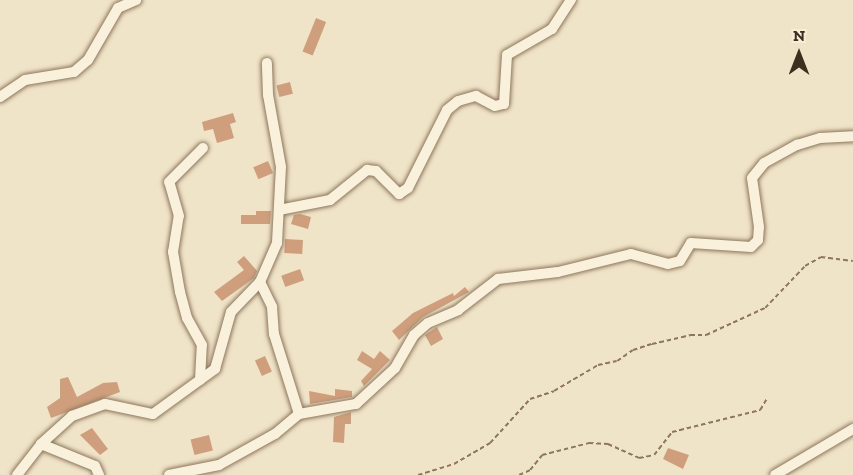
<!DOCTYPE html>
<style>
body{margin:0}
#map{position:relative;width:853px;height:475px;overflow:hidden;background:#f0e4c8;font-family:"Zilla Slab",serif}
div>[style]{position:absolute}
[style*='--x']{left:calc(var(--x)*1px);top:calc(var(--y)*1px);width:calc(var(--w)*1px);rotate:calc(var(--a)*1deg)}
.building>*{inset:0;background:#cf9f7d;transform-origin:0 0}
.path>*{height:1.5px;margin-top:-0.75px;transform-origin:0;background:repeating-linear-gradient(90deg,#8d765c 0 4.5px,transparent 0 7.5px)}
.roads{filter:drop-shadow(0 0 2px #8d765c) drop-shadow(0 0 2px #8d765c)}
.minor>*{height:10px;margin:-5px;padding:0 5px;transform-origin:5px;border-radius:5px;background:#faf1dc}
span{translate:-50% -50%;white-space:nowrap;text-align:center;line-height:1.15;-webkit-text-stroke:4.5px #f7eed8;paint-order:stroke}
.north{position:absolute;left:769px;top:24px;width:60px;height:60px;-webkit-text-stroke:4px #f7eed8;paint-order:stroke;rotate:0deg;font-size:16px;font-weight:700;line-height:24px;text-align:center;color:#3d2e20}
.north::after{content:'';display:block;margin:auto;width:21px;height:27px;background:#3d2e20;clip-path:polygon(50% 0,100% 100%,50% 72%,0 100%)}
</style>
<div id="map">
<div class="building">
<div style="left:316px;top:18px;width:11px;height:36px;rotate:22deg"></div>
<div style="left:290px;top:82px;width:12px;height:14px;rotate:76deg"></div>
<div style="clip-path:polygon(233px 113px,236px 122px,230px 124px,234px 138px,217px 143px,213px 129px,204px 131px,202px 122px)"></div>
<div style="left:268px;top:161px;width:13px;height:16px;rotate:67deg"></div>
<div style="clip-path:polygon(256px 211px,271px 211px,270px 224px,241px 224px,241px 215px,256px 215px)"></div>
<div style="clip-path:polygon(300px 214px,311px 217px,308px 229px,291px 224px,294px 215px)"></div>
<div style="left:285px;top:239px;width:18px;height:14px;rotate:3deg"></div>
<div style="clip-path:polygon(244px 256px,257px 271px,254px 278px,222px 301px,214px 292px,244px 270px,237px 262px)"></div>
<div style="left:300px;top:269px;width:12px;height:20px;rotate:70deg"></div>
<div style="clip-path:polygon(465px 287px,469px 292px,423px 317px,399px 340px,392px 331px,413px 313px,453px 293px,454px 296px)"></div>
<div style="clip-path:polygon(437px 327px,443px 339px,431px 346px,425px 335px)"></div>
<div style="clip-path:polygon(362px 351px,374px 359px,380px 351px,390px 360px,364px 386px,361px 381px,372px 369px,357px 360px)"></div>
<div style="left:265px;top:356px;width:17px;height:11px;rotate:66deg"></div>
<div style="clip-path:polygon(68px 377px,77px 397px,103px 383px,117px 382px,120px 392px,51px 418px,47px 407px,60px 398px,60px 379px)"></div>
<div style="clip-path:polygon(335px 389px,352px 391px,352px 397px,310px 404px,309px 391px,335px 396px)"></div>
<div style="clip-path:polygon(351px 412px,351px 424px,345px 424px,344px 443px,333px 442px,334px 417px)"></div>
<div style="clip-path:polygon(92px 428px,108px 449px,100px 455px,80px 435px)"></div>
<div style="left:209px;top:435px;width:16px;height:19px;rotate:76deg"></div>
<div style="clip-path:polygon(668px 448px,689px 455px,683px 469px,663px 459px)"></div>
</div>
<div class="path">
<div style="--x:418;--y:475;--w:38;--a:-17"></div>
<div style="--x:454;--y:464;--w:42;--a:-30.3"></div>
<div style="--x:490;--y:443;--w:59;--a:-47.7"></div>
<div style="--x:530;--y:399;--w:25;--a:-18"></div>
<div style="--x:554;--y:391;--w:51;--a:-30.6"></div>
<div style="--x:598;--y:365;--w:19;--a:-12"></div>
<div style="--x:617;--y:361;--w:19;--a:-35"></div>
<div style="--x:633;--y:350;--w:20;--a:-18"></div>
<div style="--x:652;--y:344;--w:39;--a:-13"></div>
<div style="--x:690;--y:335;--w:16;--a:0"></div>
<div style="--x:706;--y:335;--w:65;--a:-24.6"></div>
<div style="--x:765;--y:308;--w:58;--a:-46.4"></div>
<div style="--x:805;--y:266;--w:18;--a:-29"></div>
<div style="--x:821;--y:257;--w:32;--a:7"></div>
<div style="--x:519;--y:475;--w:12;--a:-24"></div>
<div style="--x:530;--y:470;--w:19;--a:-51"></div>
<div style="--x:542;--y:455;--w:49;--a:-14.3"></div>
<div style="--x:589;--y:443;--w:19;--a:3"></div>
<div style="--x:608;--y:444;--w:34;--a:24"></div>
<div style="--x:639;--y:458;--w:15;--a:-11"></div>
<div style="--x:654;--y:455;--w:29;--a:-52"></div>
<div style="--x:672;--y:432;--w:91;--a:-14"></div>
<div style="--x:760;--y:410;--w:12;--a:-59"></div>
</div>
<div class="roads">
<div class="minor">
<div style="--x:0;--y:97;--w:30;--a:-34"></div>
<div style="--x:25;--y:80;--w:50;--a:-9.3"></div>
<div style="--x:74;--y:72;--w:18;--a:-41"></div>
<div style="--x:88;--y:60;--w:60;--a:-60"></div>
<div style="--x:118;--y:8;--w:20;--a:-24"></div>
<div style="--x:279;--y:210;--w:52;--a:-11.1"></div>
<div style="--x:330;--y:200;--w:48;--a:-39"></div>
<div style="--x:367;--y:170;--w:9;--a:6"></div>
<div style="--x:376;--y:171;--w:33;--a:45"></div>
<div style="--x:399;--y:194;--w:11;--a:-34"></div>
<div style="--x:408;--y:188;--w:87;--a:-63.4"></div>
<div style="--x:447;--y:110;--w:14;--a:-39"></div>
<div style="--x:458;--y:101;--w:19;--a:-16"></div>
<div style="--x:476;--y:96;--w:21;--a:28"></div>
<div style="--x:495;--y:106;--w:9;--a:-13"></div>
<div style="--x:504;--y:104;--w:49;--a:-86.5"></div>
<div style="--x:507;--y:55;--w:52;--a:-30"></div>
<div style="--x:552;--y:29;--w:35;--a:-57"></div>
<div style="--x:260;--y:282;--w:28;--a:64"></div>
<div style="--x:272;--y:307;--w:27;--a:86"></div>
<div style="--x:274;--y:334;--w:84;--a:72.6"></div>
<div style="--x:200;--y:380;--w:35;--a:-87"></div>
<div style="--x:202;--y:345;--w:31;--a:-119"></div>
<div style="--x:187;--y:318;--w:27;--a:-105"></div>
<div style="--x:180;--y:292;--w:41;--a:-99.9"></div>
<div style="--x:173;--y:252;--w:36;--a:-81"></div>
<div style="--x:179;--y:216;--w:35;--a:-106"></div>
<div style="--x:169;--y:182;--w:48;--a:-45"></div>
<div style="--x:41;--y:444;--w:58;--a:22.2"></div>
<div style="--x:95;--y:466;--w:10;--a:66"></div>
<div style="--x:17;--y:475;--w:39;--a:-52"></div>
<div style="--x:41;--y:444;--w:42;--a:-42.1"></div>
<div style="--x:72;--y:416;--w:35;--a:-20"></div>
<div style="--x:105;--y:404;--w:49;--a:11.8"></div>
<div style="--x:153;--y:414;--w:77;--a:-36"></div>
<div style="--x:215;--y:369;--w:59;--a:-74.3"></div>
<div style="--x:231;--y:312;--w:42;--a:-46"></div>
<div style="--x:260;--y:282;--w:43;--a:-66.4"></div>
<div style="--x:277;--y:243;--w:76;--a:-87"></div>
<div style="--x:281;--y:167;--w:73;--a:-100.2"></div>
<div style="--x:268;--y:95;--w:32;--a:-92"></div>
<div style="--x:169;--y:475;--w:51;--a:-11.3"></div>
<div style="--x:219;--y:465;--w:64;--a:-29"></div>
<div style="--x:275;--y:434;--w:31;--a:-40"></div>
<div style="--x:299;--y:414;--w:58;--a:-10"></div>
<div style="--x:356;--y:404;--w:53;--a:-42.7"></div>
<div style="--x:395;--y:368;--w:38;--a:-60"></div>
<div style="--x:414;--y:335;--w:18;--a:-41"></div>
<div style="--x:428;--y:323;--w:33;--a:-23"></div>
<div style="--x:458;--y:310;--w:51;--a:-37.8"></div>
<div style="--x:498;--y:279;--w:60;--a:-6.7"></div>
<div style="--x:558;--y:272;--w:75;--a:-13.9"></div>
<div style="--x:631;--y:254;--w:38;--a:15"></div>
<div style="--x:668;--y:264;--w:12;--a:-14"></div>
<div style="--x:680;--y:261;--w:21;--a:-59"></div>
<div style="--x:691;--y:243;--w:60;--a:3.8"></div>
<div style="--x:751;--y:247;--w:10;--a:-45"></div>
<div style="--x:758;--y:240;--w:13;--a:-86"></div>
<div style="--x:759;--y:227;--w:49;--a:-98.1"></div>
<div style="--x:752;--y:178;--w:19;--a:-51"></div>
<div style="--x:764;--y:163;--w:38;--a:-29"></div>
<div style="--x:797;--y:145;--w:24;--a:-17"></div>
<div style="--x:820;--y:138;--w:33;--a:-3"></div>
<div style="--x:775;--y:475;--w:91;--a:-30.5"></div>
</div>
</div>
<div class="north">N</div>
</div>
